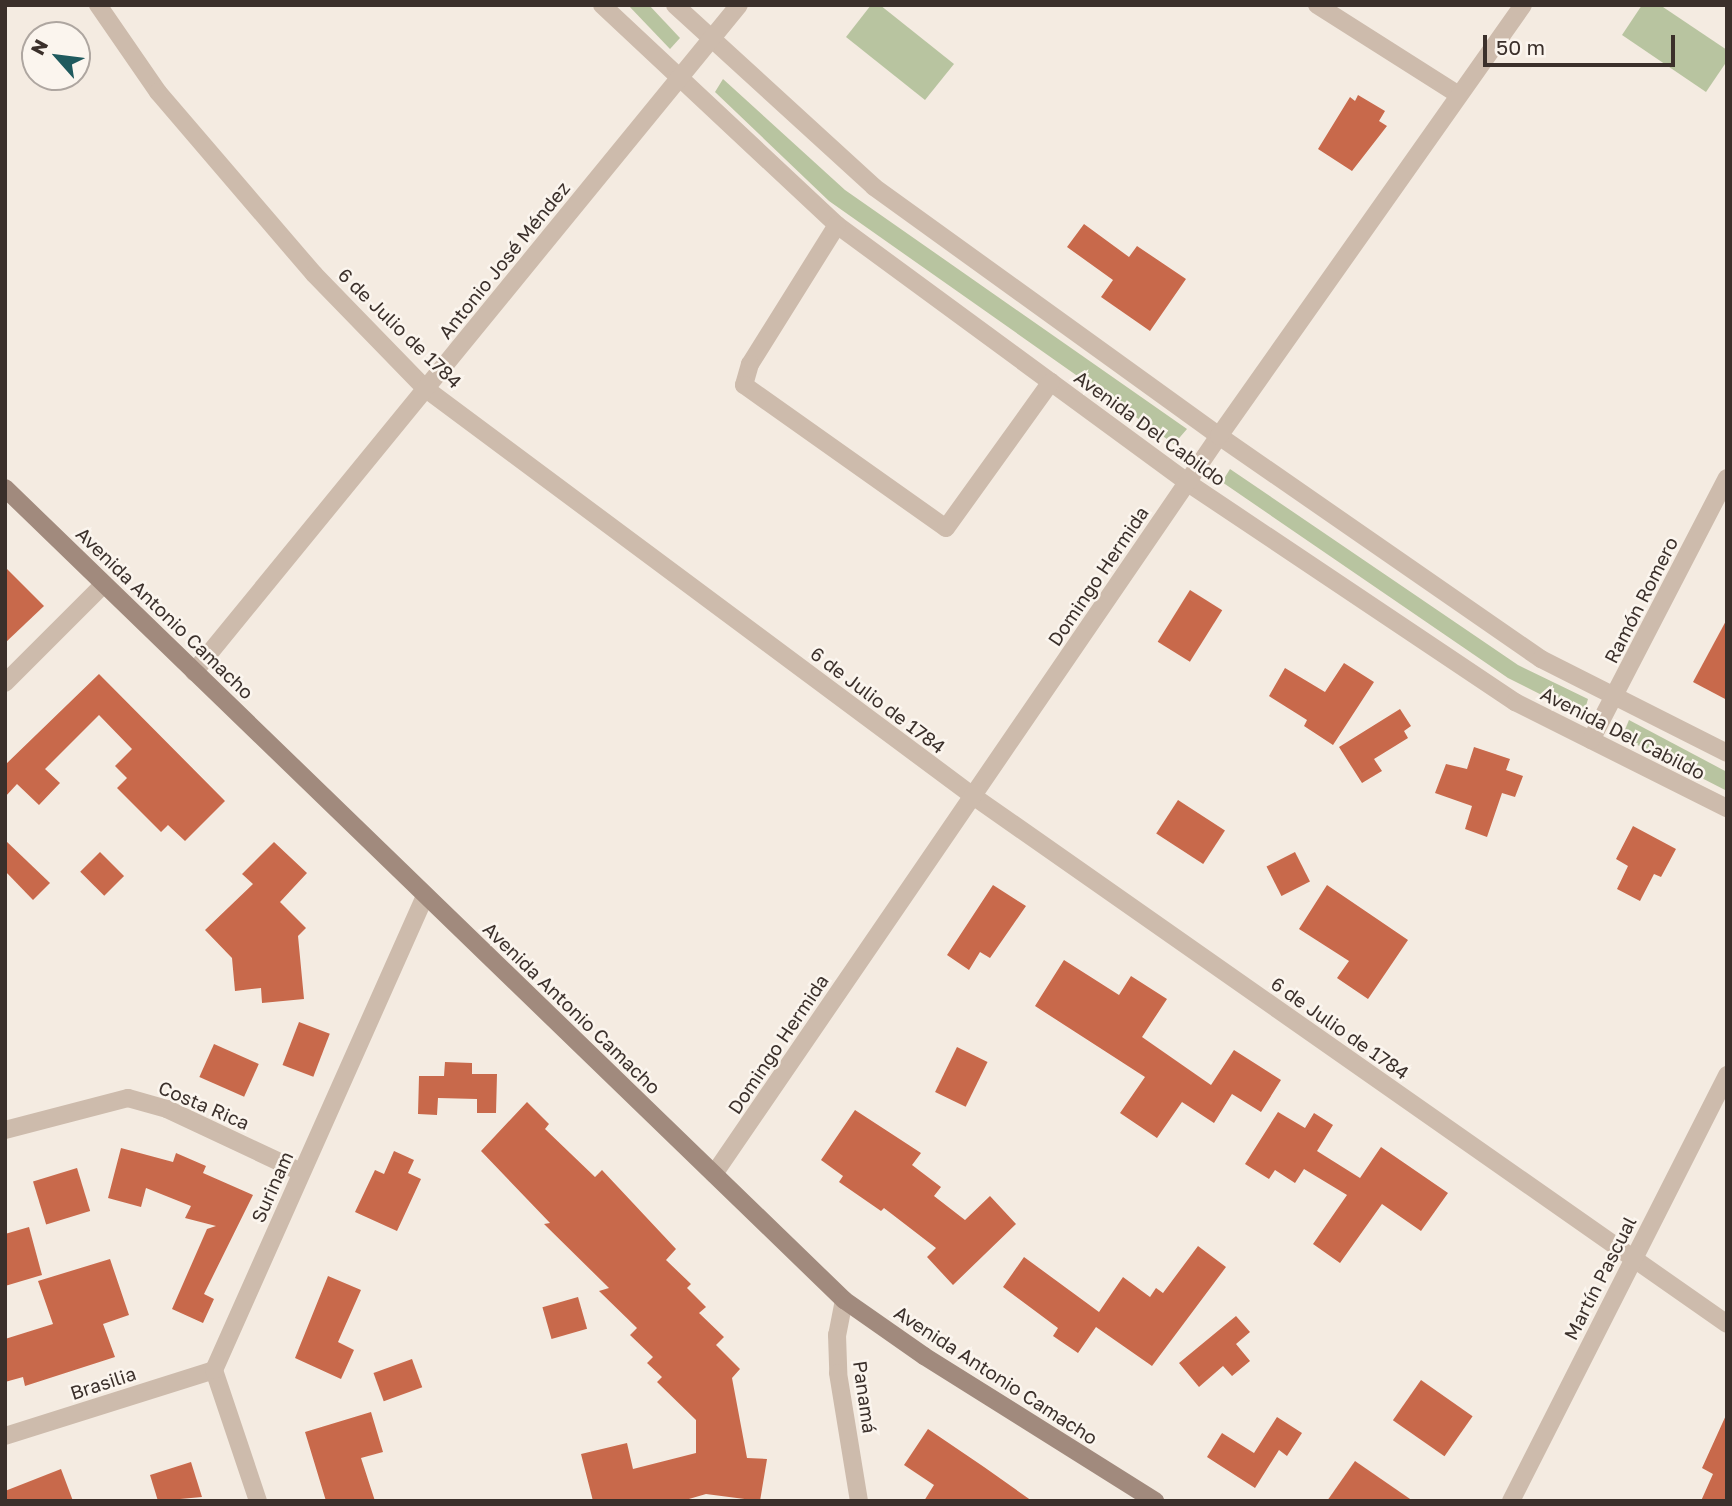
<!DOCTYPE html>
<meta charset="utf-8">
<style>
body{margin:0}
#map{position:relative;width:1732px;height:1506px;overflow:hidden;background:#f4ebe1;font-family:"Golos Text",sans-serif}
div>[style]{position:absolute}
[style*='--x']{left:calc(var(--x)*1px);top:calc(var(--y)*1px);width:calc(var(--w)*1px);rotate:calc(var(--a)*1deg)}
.green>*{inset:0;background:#b8c4a0}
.building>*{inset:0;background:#c8694b;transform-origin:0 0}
.street>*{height:18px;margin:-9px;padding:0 9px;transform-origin:9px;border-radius:9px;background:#cdbbac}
.secondary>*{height:18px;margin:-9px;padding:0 9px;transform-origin:9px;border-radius:9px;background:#a18a7d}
span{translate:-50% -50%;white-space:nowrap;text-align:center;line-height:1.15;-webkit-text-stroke:5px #fbf5ee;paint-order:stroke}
.street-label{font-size:19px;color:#3b302b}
.frame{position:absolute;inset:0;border:7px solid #3b302b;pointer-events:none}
.north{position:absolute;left:21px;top:21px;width:70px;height:70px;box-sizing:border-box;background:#fbf5ee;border:2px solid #aea6a0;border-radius:50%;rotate:298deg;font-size:19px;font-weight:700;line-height:28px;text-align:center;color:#3b302b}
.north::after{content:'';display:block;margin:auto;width:24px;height:32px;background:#1f5a5e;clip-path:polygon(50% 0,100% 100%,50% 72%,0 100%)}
.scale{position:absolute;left:1483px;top:35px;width:192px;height:32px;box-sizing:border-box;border:4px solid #3b302b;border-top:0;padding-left:9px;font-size:21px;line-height:24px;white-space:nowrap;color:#3b302b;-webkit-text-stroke:5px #fbf5ee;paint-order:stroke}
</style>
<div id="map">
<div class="green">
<div style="clip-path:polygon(628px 5px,649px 5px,680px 38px,670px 49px)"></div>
<div style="clip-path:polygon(871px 5px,880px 5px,954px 64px,925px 100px,846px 37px)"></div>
<div style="clip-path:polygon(1642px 5px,1660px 5px,1727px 50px,1727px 61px,1706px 92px,1622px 35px)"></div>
<div style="clip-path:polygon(723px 79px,845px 190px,1187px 429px,1174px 444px,829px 201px,715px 92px)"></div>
<div style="clip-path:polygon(1230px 469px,1518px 665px,1588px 699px,1583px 716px,1508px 678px,1222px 482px)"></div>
<div style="clip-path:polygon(1629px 720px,1727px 772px,1727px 791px,1622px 737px)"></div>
</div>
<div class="building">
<div style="clip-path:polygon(1358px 95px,1385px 111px,1379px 121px,1387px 126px,1352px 171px,1318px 149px,1350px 97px,1355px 101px)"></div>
<div style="clip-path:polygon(1084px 224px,1129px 257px,1137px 246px,1186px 279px,1150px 331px,1101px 297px,1113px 280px,1067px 247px)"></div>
<div style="clip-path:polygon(5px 567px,44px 606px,5px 643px)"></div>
<div style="left:1190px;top:590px;width:38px;height:61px;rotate:32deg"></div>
<div style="clip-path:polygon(1727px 619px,1727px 700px,1693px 682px)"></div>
<div style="clip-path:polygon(1344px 663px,1374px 682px,1333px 745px,1304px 726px,1307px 720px,1269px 696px,1285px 668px,1325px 692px)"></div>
<div style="clip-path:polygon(99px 674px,225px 801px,185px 841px,168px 825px,161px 832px,117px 788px,127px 778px,115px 766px,132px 749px,99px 715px,45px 769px,60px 783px,39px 805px,17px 784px,5px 797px,5px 765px)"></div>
<div style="clip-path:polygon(1400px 709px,1411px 726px,1404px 731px,1408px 738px,1374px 759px,1382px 771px,1362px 783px,1339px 747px)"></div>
<div style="clip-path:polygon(1474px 747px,1510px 759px,1506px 770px,1523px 776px,1515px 797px,1502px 793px,1487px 837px,1465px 829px,1472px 806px,1435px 793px,1446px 764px,1467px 769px)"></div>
<div style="left:1178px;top:800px;width:56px;height:40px;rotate:33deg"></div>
<div style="clip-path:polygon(1633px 826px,1676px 849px,1661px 877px,1654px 874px,1640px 901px,1617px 889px,1628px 866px,1616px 859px)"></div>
<div style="clip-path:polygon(5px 840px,50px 883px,33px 900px,5px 871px)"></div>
<div style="clip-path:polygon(274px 842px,307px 873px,280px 902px,306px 928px,298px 936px,304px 999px,262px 1003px,261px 988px,235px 991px,232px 958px,205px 930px,253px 884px,242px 874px)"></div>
<div style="left:100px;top:852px;width:34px;height:28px;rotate:45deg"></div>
<div style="left:1295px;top:852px;width:33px;height:32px;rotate:63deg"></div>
<div style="clip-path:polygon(993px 885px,1026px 906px,990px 958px,980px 952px,969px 970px,947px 955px)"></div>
<div style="clip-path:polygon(1327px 885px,1408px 940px,1368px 999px,1337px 978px,1349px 961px,1299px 929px)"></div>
<div style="clip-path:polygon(1064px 960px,1119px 995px,1131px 976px,1167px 999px,1142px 1037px,1211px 1085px,1234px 1050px,1281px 1080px,1261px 1112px,1232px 1094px,1214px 1123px,1182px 1102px,1157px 1138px,1120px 1113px,1145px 1077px,1035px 1006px)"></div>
<div style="left:299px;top:1022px;width:33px;height:46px;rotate:21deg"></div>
<div style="left:214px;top:1044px;width:49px;height:36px;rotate:24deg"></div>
<div style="left:957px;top:1047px;width:34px;height:50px;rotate:26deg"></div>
<div style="clip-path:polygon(445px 1062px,472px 1063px,472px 1074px,497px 1074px,496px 1113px,477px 1113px,477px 1099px,438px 1098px,437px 1115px,418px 1114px,419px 1076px,444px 1076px)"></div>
<div style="clip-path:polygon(527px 1102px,549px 1124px,545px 1129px,595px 1177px,602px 1170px,676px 1249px,666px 1260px,691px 1284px,687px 1288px,706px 1307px,699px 1313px,724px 1337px,716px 1345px,740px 1369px,732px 1378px,747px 1458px,767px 1459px,760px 1501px,706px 1494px,682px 1501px,593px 1501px,581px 1454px,627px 1443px,633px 1469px,696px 1453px,696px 1420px,657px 1382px,662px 1377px,647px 1363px,653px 1357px,630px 1335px,637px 1328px,599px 1291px,609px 1288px,544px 1224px,550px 1223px,481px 1151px)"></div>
<div style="clip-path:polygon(855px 1110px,921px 1153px,912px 1165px,941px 1187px,934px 1196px,965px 1220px,990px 1196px,1016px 1224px,953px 1285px,927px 1257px,936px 1248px,884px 1208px,881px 1211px,839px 1182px,843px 1176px,821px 1160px)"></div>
<div style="clip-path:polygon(1278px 1112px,1305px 1128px,1314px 1113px,1333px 1125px,1317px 1151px,1360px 1178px,1381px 1147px,1448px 1193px,1421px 1231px,1382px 1204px,1340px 1263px,1313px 1244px,1347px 1195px,1304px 1169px,1295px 1183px,1275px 1170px,1269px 1179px,1245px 1164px)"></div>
<div style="clip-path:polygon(121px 1148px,173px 1162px,176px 1153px,206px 1166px,203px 1173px,253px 1195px,204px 1294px,214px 1299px,203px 1323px,172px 1309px,207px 1229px,216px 1226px,185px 1218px,191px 1206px,146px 1188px,141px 1207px,108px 1198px)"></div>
<div style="clip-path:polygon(394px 1151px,414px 1160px,408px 1173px,421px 1179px,397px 1231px,355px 1212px,375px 1170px,384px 1174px)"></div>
<div style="left:77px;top:1168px;width:45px;height:46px;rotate:73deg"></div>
<div style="clip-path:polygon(29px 1227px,42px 1275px,5px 1286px,5px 1234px)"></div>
<div style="clip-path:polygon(1198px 1246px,1226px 1267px,1152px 1366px,1096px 1327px,1078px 1353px,1053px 1336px,1058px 1328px,1003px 1287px,1024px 1257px,1099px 1312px,1123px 1277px,1150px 1297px,1156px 1288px,1163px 1293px)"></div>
<div style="clip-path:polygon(110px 1259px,129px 1315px,103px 1324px,115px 1357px,25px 1386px,23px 1377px,5px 1382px,5px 1339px,53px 1324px,38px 1281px)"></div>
<div style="clip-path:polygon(328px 1276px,361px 1290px,338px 1342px,354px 1350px,341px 1379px,295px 1358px)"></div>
<div style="left:578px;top:1297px;width:33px;height:37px;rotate:74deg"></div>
<div style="clip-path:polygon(1236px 1316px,1250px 1332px,1236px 1344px,1250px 1361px,1232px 1376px,1223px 1366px,1199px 1387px,1179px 1363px)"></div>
<div style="left:412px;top:1359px;width:30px;height:41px;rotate:70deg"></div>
<div style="left:1421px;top:1380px;width:63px;height:49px;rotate:35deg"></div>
<div style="clip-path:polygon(371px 1412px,383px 1452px,361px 1458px,375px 1501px,326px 1501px,305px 1432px)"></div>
<div style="clip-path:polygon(1727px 1413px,1727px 1501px,1701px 1501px,1713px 1474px,1702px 1468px)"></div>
<div style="clip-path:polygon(1277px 1417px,1302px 1433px,1287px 1456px,1279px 1450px,1255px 1488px,1207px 1457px,1222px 1433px,1254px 1453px)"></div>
<div style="clip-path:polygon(928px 1429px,984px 1467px,1032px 1501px,924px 1501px,934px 1485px,904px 1465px)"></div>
<div style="clip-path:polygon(1355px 1461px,1413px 1501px,1327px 1501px)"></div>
<div style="clip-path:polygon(191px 1462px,202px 1497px,158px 1501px,150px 1475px)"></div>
<div style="clip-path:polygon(61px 1469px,73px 1501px,5px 1501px,5px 1491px)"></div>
</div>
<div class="street">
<div style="--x:98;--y:5;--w:106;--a:55.4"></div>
<div style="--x:158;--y:92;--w:240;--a:49.4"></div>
<div style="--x:314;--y:274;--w:161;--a:45.8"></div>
<div style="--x:426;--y:389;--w:682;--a:36.65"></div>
<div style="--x:973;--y:796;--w:920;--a:35"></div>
<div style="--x:602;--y:5;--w:322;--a:43.1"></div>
<div style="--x:837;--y:225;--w:436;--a:36.3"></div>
<div style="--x:1188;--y:483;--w:394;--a:33.8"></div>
<div style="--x:1515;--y:702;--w:237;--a:26.6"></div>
<div style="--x:675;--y:5;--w:270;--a:42.4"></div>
<div style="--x:874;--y:187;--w:425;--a:35.8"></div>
<div style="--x:1219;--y:436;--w:392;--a:34.7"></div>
<div style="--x:1541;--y:659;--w:208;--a:26.8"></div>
<div style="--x:1317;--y:5;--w:168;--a:32.4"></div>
<div style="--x:837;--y:225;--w:164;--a:122"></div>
<div style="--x:750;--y:364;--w:22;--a:106"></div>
<div style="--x:744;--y:385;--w:247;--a:35.3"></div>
<div style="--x:946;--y:528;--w:180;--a:-54.3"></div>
<div style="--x:194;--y:672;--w:861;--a:-50.75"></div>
<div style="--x:5;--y:683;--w:140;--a:-45"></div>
<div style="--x:1591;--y:740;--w:295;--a:-62.6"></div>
<div style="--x:5;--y:1130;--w:127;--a:-14.6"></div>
<div style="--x:128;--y:1098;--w:41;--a:15.8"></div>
<div style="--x:167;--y:1109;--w:148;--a:25.2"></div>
<div style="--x:714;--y:1174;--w:894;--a:-55.62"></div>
<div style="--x:1219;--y:436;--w:527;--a:-54.8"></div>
<div style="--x:844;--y:1300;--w:36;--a:101"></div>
<div style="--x:837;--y:1335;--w:38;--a:88"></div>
<div style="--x:838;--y:1373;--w:130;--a:80.7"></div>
<div style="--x:5;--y:1436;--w:219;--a:-17.5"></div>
<div style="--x:258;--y:1501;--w:138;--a:-108.6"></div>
<div style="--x:214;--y:1370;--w:519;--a:-66"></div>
<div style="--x:1511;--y:1501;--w:478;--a:-63.1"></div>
</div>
<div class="secondary">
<div style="--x:5;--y:488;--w:1168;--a:44.06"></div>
<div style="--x:844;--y:1300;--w:98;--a:35"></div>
<div style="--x:924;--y:1356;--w:273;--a:32.1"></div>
</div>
<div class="street-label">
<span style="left:504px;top:260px;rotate:-51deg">Antonio José Méndez</span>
<span style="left:400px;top:328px;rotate:44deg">6 de Julio de 1784</span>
<span style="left:1150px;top:428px;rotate:36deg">Avenida Del Cabildo</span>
<span style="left:1098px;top:576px;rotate:-56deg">Domingo Hermida</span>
<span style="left:1641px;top:600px;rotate:-63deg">Ramón Romero</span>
<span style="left:165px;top:613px;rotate:44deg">Avenida Antonio Camacho</span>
<span style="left:878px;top:700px;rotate:37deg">6 de Julio de 1784</span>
<span style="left:1623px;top:733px;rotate:27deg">Avenida Del Cabildo</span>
<span style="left:572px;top:1008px;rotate:44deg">Avenida Antonio Camacho</span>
<span style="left:1340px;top:1028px;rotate:35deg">6 de Julio de 1784</span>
<span style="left:778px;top:1044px;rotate:-56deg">Domingo Hermida</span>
<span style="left:204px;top:1105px;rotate:23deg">Costa Rica</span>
<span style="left:272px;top:1187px;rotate:-66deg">Surinam</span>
<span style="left:1600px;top:1278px;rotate:-63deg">Martín Pascual</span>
<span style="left:996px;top:1375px;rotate:33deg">Avenida Antonio Camacho</span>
<span style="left:103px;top:1383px;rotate:-18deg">Brasilia</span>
<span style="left:865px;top:1397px;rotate:82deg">Panamá</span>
</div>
<div class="frame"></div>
<div class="north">N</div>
<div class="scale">50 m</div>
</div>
